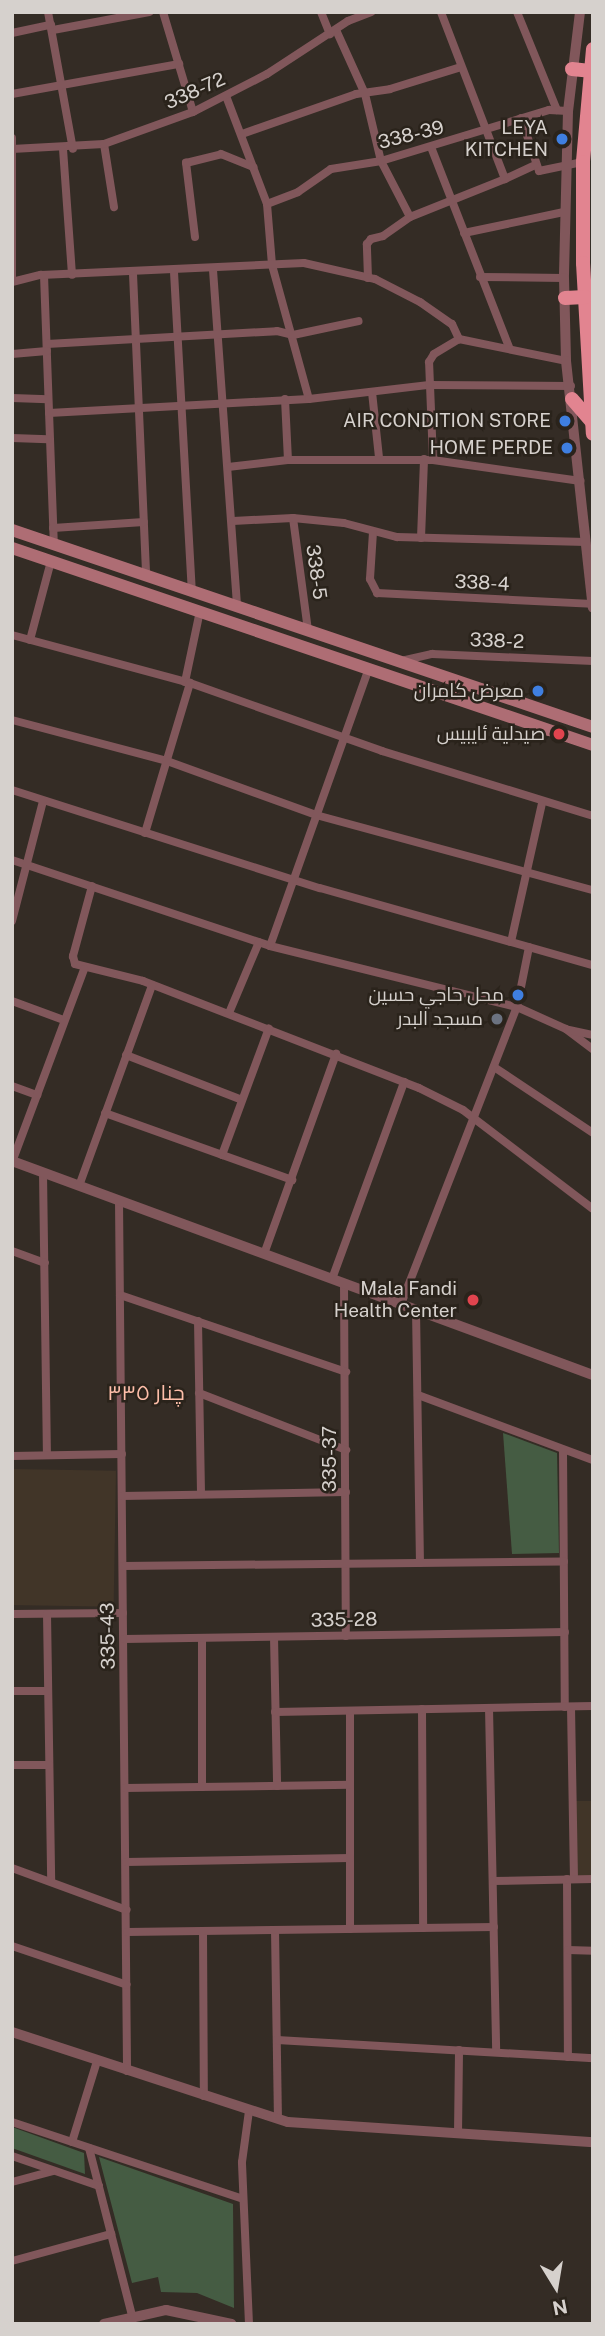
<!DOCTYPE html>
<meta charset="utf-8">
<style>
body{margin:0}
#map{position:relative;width:605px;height:2336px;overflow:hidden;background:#342c25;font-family:"Public Sans",Cairo,sans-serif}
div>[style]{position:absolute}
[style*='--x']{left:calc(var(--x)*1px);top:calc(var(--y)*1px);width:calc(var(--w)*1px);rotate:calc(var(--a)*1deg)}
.built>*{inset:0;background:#413528;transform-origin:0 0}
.green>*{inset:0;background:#455c43}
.minor>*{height:8px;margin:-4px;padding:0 4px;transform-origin:4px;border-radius:4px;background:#81575b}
.tertiary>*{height:10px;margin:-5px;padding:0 5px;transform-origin:5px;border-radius:5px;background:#81575b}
.secondary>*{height:12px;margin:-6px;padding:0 6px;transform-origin:6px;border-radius:6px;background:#ae6d74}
.trunk>*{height:14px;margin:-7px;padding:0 7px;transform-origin:7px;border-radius:7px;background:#e28490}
.dots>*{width:19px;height:19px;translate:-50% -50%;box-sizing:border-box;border:4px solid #2a231b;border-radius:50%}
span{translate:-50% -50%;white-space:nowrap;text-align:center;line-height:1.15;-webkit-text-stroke:5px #2a231b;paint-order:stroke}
.street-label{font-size:19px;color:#d6d1cd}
.poi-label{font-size:19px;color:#d6d1cd}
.right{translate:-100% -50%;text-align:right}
.neighbourhood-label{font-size:21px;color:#febea9}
.frame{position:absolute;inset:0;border:14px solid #d6d1cd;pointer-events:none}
.north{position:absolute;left:521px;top:2252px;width:70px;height:70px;-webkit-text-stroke:5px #2a231b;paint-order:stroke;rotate:169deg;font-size:19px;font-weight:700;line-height:28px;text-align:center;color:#d6d1cd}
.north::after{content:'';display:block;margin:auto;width:24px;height:32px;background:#d6d1cd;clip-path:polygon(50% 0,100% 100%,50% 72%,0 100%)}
</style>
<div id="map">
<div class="built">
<div style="left:12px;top:1469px;width:104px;height:136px;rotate:1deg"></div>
<div style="left:576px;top:1801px;width:17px;height:76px"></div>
</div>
<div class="green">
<div style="clip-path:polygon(503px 1433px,557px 1453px,559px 1553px,512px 1554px)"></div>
<div style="clip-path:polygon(12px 2127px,84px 2153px,85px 2174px,12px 2148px)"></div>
<div style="clip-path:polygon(99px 2157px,233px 2204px,234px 2308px,197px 2293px,161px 2292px,158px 2277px,132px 2283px)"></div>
</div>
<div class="minor">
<div style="--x:48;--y:12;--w:139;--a:79.7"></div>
<div style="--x:163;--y:12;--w:104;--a:73.3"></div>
<div style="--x:321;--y:12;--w:24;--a:68"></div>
<div style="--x:517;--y:12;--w:106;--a:67.8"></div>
<div style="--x:53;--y:30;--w:98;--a:-10.6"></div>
<div style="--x:336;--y:30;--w:70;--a:65.6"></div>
<div style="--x:365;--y:94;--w:69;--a:76.6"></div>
<div style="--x:381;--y:161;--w:63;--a:62.6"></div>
<div style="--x:12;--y:33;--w:40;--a:-12"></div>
<div style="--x:12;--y:94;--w:170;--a:-10.2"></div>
<div style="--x:226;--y:96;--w:116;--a:69.2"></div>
<div style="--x:267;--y:204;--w:61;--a:85.3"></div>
<div style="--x:272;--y:265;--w:139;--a:74.6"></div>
<div style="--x:521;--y:118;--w:56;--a:71.2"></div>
<div style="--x:539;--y:171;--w:45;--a:-11.6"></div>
<div style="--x:242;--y:134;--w:121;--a:-19.3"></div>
<div style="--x:356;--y:94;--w:34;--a:-8"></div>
<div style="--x:390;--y:89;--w:74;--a:-17.2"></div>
<div style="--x:12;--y:138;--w:143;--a:90"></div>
<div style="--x:104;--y:144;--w:64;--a:81"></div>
<div style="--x:431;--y:147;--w:215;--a:68.7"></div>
<div style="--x:12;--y:149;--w:92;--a:-3.1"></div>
<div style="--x:104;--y:144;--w:95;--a:-19.8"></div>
<div style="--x:193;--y:112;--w:83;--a:-27.2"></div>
<div style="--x:267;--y:74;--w:97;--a:-33.2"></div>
<div style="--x:348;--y:21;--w:25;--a:-21"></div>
<div style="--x:63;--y:149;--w:126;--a:85.9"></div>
<div style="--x:505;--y:179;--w:33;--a:-25"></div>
<div style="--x:267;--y:204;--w:33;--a:-21"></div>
<div style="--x:298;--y:192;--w:40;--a:-34.9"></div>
<div style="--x:331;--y:169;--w:51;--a:-9.1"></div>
<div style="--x:381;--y:161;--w:176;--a:-16.9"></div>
<div style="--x:549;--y:110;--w:19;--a:3"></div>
<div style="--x:464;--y:233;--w:102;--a:-11.9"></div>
<div style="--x:195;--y:237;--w:75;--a:-96.9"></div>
<div style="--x:186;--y:163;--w:36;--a:-14"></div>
<div style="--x:221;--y:154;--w:35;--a:22"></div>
<div style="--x:213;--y:270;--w:337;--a:85.9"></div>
<div style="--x:174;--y:272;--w:319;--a:86.8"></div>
<div style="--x:133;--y:274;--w:300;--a:87.5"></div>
<div style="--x:44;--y:275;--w:269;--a:87.9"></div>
<div style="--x:480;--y:277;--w:84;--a:0.7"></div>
<div style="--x:368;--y:278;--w:34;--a:-92"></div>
<div style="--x:367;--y:244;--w:6;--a:-51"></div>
<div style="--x:371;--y:239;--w:12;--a:-14"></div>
<div style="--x:383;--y:236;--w:33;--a:-35"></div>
<div style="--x:410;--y:217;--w:102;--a:-21.8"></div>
<div style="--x:505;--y:179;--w:179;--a:-111"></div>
<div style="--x:12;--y:282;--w:30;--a:-14"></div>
<div style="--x:41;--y:275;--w:263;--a:-2.6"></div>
<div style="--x:304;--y:263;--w:73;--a:12.7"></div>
<div style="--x:375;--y:279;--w:51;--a:27.1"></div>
<div style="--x:420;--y:302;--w:39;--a:35"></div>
<div style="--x:452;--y:324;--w:17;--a:65"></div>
<div style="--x:459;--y:339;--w:109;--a:11.6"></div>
<div style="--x:47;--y:344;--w:230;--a:-3.2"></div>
<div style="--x:277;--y:331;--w:16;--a:14"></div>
<div style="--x:293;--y:335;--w:67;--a:-12"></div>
<div style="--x:12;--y:354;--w:35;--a:-5"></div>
<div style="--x:372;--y:392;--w:66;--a:83.9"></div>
<div style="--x:12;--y:398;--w:36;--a:2"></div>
<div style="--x:285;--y:399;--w:61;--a:87.2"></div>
<div style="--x:49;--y:413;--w:260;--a:-3.1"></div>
<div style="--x:309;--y:399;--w:121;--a:-6.7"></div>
<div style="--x:429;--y:385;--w:142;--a:0.4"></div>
<div style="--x:12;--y:438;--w:36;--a:2"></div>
<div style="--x:433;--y:460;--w:98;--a:-92.3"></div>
<div style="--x:429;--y:362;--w:9;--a:-58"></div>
<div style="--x:434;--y:354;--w:29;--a:-31"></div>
<div style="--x:228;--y:467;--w:60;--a:-6.7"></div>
<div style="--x:288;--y:460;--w:145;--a:0"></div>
<div style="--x:433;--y:460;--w:149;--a:8.1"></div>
<div style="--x:293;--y:518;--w:113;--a:82.4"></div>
<div style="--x:233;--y:521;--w:60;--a:-2.9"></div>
<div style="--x:293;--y:518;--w:51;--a:5.6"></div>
<div style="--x:344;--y:523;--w:55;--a:14.8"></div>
<div style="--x:397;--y:537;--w:189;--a:1.5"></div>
<div style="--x:53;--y:528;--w:91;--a:-3.8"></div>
<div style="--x:373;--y:532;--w:47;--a:93.7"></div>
<div style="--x:370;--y:579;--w:16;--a:63"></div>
<div style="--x:377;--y:593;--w:215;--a:2.9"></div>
<div style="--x:421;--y:538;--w:79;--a:-87.8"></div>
<div style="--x:12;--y:635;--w:184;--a:15.1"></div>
<div style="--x:190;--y:683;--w:204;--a:19.5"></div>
<div style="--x:382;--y:751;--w:221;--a:17.1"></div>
<div style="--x:30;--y:640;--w:82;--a:-75.1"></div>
<div style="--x:401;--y:661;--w:32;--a:-13"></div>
<div style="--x:432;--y:654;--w:161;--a:2.5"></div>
<div style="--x:185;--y:682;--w:73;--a:-78.1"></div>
<div style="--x:12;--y:720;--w:160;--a:14.8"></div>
<div style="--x:167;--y:761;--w:158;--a:19.9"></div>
<div style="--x:316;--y:815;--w:287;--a:15.2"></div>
<div style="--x:12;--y:790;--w:323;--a:17.7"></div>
<div style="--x:320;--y:888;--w:284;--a:15.8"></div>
<div style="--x:145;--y:833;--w:157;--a:-73.3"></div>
<div style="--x:12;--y:860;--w:272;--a:18.4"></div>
<div style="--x:270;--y:946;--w:254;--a:13.9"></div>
<div style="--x:517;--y:1007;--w:54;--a:24.2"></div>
<div style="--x:566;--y:1029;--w:34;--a:37"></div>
<div style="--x:92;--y:886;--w:73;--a:105.2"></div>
<div style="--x:73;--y:956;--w:8;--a:76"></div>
<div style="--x:75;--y:964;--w:70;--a:14"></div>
<div style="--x:143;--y:981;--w:296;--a:21.2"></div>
<div style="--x:419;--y:1088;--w:49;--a:26.6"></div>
<div style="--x:463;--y:1110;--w:163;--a:37.3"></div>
<div style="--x:12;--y:921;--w:124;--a:-75.5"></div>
<div style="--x:511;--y:942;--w:142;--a:-77.4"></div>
<div style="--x:270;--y:946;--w:295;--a:-70.4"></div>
<div style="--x:12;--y:1001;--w:55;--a:20.1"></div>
<div style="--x:229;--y:1013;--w:77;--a:-67.1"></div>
<div style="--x:569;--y:1030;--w:25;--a:12"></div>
<div style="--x:126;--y:1055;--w:124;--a:21.2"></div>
<div style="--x:494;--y:1067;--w:119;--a:33.7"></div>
<div style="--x:12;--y:1086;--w:27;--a:20"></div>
<div style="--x:105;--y:1113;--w:199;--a:19.7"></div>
<div style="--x:222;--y:1155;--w:135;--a:-69.7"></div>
<div style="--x:12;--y:1162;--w:206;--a:-69.5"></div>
<div style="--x:43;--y:1173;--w:282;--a:89.2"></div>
<div style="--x:79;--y:1186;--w:214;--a:-70"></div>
<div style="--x:119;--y:1201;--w:870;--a:89.47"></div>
<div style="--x:12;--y:1251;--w:35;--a:20"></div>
<div style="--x:264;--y:1254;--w:213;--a:-70.2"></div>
<div style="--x:332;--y:1279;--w:210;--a:-69.9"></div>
<div style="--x:344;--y:1283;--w:353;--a:89.7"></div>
<div style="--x:120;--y:1295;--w:239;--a:18.8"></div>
<div style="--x:401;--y:1304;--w:319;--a:-68.7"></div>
<div style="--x:517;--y:1007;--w:61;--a:-78.7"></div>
<div style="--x:416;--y:1310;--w:253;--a:89.1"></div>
<div style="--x:198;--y:1321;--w:173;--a:89"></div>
<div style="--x:199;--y:1393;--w:158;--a:21.2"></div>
<div style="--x:418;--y:1395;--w:187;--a:20.4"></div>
<div style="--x:563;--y:1450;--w:257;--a:89.6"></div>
<div style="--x:12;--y:1456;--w:110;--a:-1"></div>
<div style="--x:122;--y:1496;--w:224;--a:-1"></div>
<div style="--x:123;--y:1566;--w:441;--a:-0.6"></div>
<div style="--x:12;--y:1614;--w:111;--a:-0.5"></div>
<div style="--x:47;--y:1614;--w:266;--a:89.1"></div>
<div style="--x:274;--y:1637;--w:149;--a:88.8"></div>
<div style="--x:202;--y:1638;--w:149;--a:90"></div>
<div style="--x:124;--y:1639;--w:441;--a:-0.9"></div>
<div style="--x:12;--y:1691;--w:36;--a:0"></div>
<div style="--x:571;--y:1707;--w:172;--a:89"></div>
<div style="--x:489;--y:1708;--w:344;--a:88.8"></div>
<div style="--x:422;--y:1709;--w:219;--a:89.7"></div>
<div style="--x:350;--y:1711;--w:218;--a:90"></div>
<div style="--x:275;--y:1712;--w:318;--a:-1.1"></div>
<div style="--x:12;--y:1765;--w:37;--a:0"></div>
<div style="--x:125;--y:1788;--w:225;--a:-0.8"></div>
<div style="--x:126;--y:1862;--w:224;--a:-1"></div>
<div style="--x:12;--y:1868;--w:122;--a:20.1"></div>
<div style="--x:567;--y:1879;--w:178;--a:89.7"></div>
<div style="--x:493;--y:1881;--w:100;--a:-1.1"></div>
<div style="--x:275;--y:1930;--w:189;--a:89.1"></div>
<div style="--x:203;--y:1931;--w:165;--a:89.7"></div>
<div style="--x:127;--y:1932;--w:367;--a:-0.8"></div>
<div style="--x:12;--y:1946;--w:121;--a:18.7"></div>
<div style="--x:568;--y:1950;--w:25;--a:2"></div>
<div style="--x:277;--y:2040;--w:317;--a:3.3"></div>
<div style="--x:12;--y:2122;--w:243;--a:18.4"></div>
<div style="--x:458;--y:2134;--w:84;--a:-89.3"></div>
<div style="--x:72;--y:2142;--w:85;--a:-72.8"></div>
<div style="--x:89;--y:2148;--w:173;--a:75.6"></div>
<div style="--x:12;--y:2156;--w:92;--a:19"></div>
<div style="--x:12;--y:2182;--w:42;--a:-15"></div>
<div style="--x:12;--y:2261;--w:103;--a:-15.3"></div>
<div style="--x:249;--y:2324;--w:162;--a:-92.5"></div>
<div style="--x:242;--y:2162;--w:51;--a:-82.2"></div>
</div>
<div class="tertiary">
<div style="--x:580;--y:12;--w:100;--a:96.9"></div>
<div style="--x:568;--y:111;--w:167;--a:91.4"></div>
<div style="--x:564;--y:278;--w:83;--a:88.6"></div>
<div style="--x:566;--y:361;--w:248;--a:83.8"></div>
<div style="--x:12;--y:1161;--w:619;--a:20.22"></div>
<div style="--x:12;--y:2032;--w:290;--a:18.1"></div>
<div style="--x:288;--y:2122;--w:306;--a:3.8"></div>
<div style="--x:104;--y:2324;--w:64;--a:-12.7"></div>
<div style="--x:166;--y:2310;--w:67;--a:12"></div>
</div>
<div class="secondary">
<div style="--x:12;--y:530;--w:613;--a:18.73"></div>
<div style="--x:12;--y:548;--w:613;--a:18.73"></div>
</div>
<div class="trunk">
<div style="--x:593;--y:49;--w:113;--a:95.1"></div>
<div style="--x:583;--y:162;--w:101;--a:90"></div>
<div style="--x:583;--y:263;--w:171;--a:86.7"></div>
<div style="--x:572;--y:69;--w:18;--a:6"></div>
<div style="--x:565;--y:298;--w:20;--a:-3"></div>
<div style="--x:572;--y:399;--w:30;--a:49"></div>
</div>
<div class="dots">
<div style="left:562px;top:139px;background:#3f7fe0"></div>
<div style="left:565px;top:421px;background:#3f7fe0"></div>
<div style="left:567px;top:448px;background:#3f7fe0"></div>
<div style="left:538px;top:691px;background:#3f7fe0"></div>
<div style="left:559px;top:734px;background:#e0444e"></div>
<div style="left:518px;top:995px;background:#3f7fe0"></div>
<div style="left:497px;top:1019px;background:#6b7280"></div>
<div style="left:473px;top:1300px;background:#e0444e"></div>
</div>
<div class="street-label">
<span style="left:195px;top:91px;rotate:-24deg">338-72</span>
<span style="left:411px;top:135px;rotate:-14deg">338-39</span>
<span style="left:316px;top:572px;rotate:82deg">338-5</span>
<span style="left:482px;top:583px;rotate:3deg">338-4</span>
<span style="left:497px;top:641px;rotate:2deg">338-2</span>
<span style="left:330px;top:1459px;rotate:-90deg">335-37</span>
<span style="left:344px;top:1620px;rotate:-1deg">335-28</span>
<span style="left:108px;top:1636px;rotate:-91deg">335-43</span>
</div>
<div class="poi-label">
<span class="right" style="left:548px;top:139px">LEYA<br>KITCHEN</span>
<span class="right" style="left:551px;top:421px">AIR CONDITION STORE</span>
<span class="right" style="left:553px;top:448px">HOME PERDE</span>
<span class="right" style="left:524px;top:691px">معرض کامران</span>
<span class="right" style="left:545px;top:734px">صيدلية ئايبيس</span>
<span class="right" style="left:504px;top:995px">محل حاجي حسین</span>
<span class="right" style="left:483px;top:1019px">مسجد البدر</span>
<span class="right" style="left:457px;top:1300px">Mala Fandi<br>Health Center</span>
</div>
<div class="neighbourhood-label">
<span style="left:146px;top:1393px">چنار ٣٣٥</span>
</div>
<div class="frame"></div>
<div class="north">N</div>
</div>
